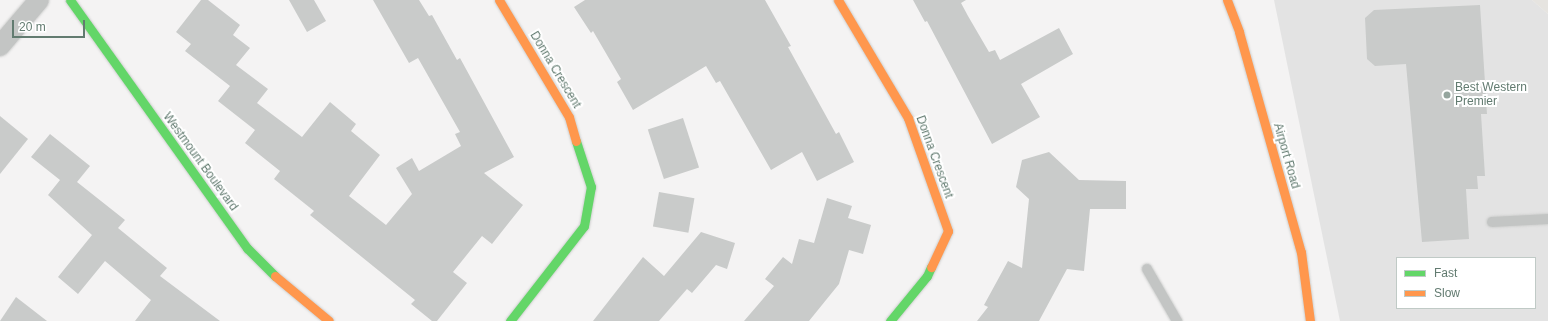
<!DOCTYPE html>
<style>
body{margin:0}
#map{position:relative;width:1548px;height:321px;overflow:hidden;background:#f4f3f3;font-family:Helvetica,sans-serif}
div>[style]{position:absolute}
[style*='--x']{left:calc(var(--x)*1px);top:calc(var(--y)*1px);width:calc(var(--w)*1px);rotate:calc(var(--a)*1deg)}
.built>*{inset:0;background:#e3e3e3}
.green>*{inset:0;background:#e6e4e0}
.building>*{inset:0;background:#c9cbca;transform-origin:0 0}
.roads{filter:drop-shadow(0 0 1px #cecfce) drop-shadow(0 0 1px #cecfce)}
.lane>*{height:10px;margin:-5px;padding:0 5px;transform-origin:5px;border-radius:5px;background:#c3c5c4}
.street>*{height:20px;margin:-10px;padding:0 10px;transform-origin:10px;border-radius:10px;background:#c3c5c4}
.fast>*{height:9px;margin:-4.5px;padding:0 4.5px;transform-origin:4.5px;border-radius:4.5px;background:#63d668}
.slow>*{height:9px;margin:-4.5px;padding:0 4.5px;transform-origin:4.5px;border-radius:4.5px;background:#ff974d}
.dots>*{width:11px;height:11px;translate:-50% -50%;box-sizing:border-box;border:2px solid #fff;border-radius:50%}
span{translate:-50% -50%;white-space:nowrap;text-align:center;line-height:1.15;-webkit-text-stroke:4px #fff;paint-order:stroke}
.street-label{font-size:12px;color:#627b70}
.poi-label{font-size:12px;color:#627b70}
.left{translate:0 -50%;text-align:left}
.legend{position:absolute;left:1396px;top:257px;width:140px;height:52px;box-sizing:border-box;background:#fff;border:1px solid #c0cac6;margin:0;padding:5px 7px;list-style:none;font-size:12px;color:#627b70}
.legend li{display:flex;align-items:center;gap:8px;height:20px}
.legend b{width:20px;border:1px solid #c0cac6}
.scale{position:absolute;left:12px;top:20px;width:73px;height:18px;box-sizing:border-box;border:2px solid #627b70;border-top:0;padding-left:5px;font-size:12px;line-height:14px;white-space:nowrap;color:#627b70;-webkit-text-stroke:3px #fff;paint-order:stroke}
</style>
<div id="map">
<div class="built">
<div style="clip-path:polygon(evenodd,1274px 0,1532px 0,1548px 14px,1548px 321px,1340px 321px,1274px 0,1397px 258px,1535px 258px,1535px 308px,1397px 308px,1397px 258px)"></div>
</div>
<div class="green">
<div style="clip-path:polygon(1532px 0,1548px 0,1548px 14px)"></div>
</div>
<div class="building">
<div style="clip-path:polygon(201px 0,208px 0,240px 25px,233px 35px,250px 48px,236px 65px,268px 89px,257px 103px,302px 137px,330px 102px,356px 124px,351px 131px,380px 155px,349px 196px,386px 225px,412px 194px,396px 168px,412px 158px,419px 171px,461px 146px,455px 134px,460px 132px,418px 58px,409px 63px,373px 0,419px 0,429px 16px,432px 15px,457px 60px,460px 58px,514px 157px,484px 173px,523px 205px,492px 244px,482px 236px,453px 272px,467px 283px,437px 321px,432px 321px,411px 304px,415px 300px,310px 215px,314px 211px,274px 179px,280px 171px,245px 143px,255px 130px,218px 101px,230px 86px,185px 51px,191px 44px,176px 32px)"></div>
<div style="clip-path:polygon(289px 0,314px 0,326px 21px,307px 32px)"></div>
<div style="clip-path:polygon(585px 0,765px 0,791px 46px,788px 47px,836px 134px,839px 132px,854px 162px,817px 181px,802px 152px,771px 170px,720px 81px,716px 83px,706px 66px,633px 110px,617px 82px,621px 79px,593px 31px,591px 33px,574px 7px)"></div>
<div style="clip-path:polygon(913px 0,966px 0,961px 3px,968px 16px,989px 52px,995px 50px,1000px 60px,1059px 28px,1073px 54px,1021px 84px,1040px 117px,992px 144px,927px 21px,925px 22px)"></div>
<div style="clip-path:polygon(1480px 5px,1487px 114px,1481px 114px,1485px 176px,1477px 176px,1478px 189px,1466px 189px,1469px 239px,1422px 242px,1406px 64px,1375px 66px,1367px 59px,1365px 18px,1374px 10px)"></div>
<div style="clip-path:polygon(0 116px,28px 139px,0 174px)"></div>
<div style="left:683px;top:118px;width:52px;height:37px;rotate:72deg"></div>
<div style="clip-path:polygon(50px 134px,90px 166px,77px 182px,125px 220px,118px 228px,167px 268px,160px 276px,220px 321px,135px 321px,151px 300px,105px 261px,78px 294px,58px 277px,92px 235px,48px 195px,60px 180px,31px 157px)"></div>
<div style="clip-path:polygon(1049px 152px,1079px 180px,1126px 181px,1126px 209px,1090px 209px,1084px 271px,1067px 269px,1039px 321px,977px 321px,988px 307px,984px 305px,1008px 261px,1022px 268px,1029px 199px,1016px 187px,1022px 160px)"></div>
<div style="left:659px;top:192px;width:36px;height:35px;rotate:10deg"></div>
<div style="clip-path:polygon(827px 198px,852px 206px,848px 218px,871px 225px,863px 254px,849px 250px,839px 284px,809px 321px,744px 321px,774px 286px,765px 279px,783px 257px,792px 264px,799px 239px,814px 243px)"></div>
<div style="clip-path:polygon(701px 232px,735px 243px,727px 269px,716px 265px,692px 293px,687px 289px,659px 321px,593px 321px,643px 257px,664px 276px)"></div>
<div style="clip-path:polygon(16px 297px,47px 321px,0 321px)"></div>
</div>
<div class="roads">
<div class="lane">
<div style="--x:1492;--y:222;--w:56;--a:-3.1"></div>
<div style="--x:1147;--y:269;--w:60;--a:60"></div>
</div>
<div class="street">
<div style="--x:0;--y:46;--w:60;--a:-49.7"></div>
</div>
<div class="fast">
<div style="--x:70;--y:0;--w:305;--a:54.5"></div>
<div style="--x:247;--y:248;--w:40;--a:45"></div>
<div style="--x:510;--y:321;--w:120;--a:-52.1"></div>
<div style="--x:584;--y:226;--w:40;--a:-80"></div>
<div style="--x:591;--y:187;--w:48;--a:-108.1"></div>
<div style="--x:890;--y:321;--w:58;--a:-50.6"></div>
<div style="--x:927;--y:276;--w:10;--a:-66"></div>
</div>
<div class="slow">
<div style="--x:499;--y:0;--w:136;--a:59.1"></div>
<div style="--x:569;--y:117;--w:25;--a:74"></div>
<div style="--x:838;--y:0;--w:137;--a:59.3"></div>
<div style="--x:908;--y:118;--w:120;--a:70.5"></div>
<div style="--x:948;--y:231;--w:40;--a:115"></div>
<div style="--x:1227;--y:0;--w:34;--a:69"></div>
<div style="--x:1239;--y:32;--w:229;--a:74.3"></div>
<div style="--x:1301;--y:252;--w:70;--a:82.6"></div>
<div style="--x:275;--y:276;--w:70;--a:39.8"></div>
</div>
</div>
<div class="dots">
<div style="left:1447px;top:95px;background:#95a59e"></div>
</div>
<div class="street-label">
<span style="left:555px;top:70px;rotate:59deg">Donna Crescent</span>
<span style="left:1286px;top:156px;rotate:74deg">Airport Road</span>
<span style="left:934px;top:157px;rotate:70deg">Donna Crescent</span>
<span style="left:200px;top:162px;rotate:54deg">Westmount Boulevard</span>
</div>
<div class="poi-label">
<span class="left" style="left:1455px;top:95px">Best Western<br>Premier</span>
</div>
<ul class="legend">
<li><b style="height:5px;background:#63d668"></b>Fast</li>
<li><b style="height:5px;background:#ff974d"></b>Slow</li>
</ul>
<div class="scale">20 m</div>
</div>
